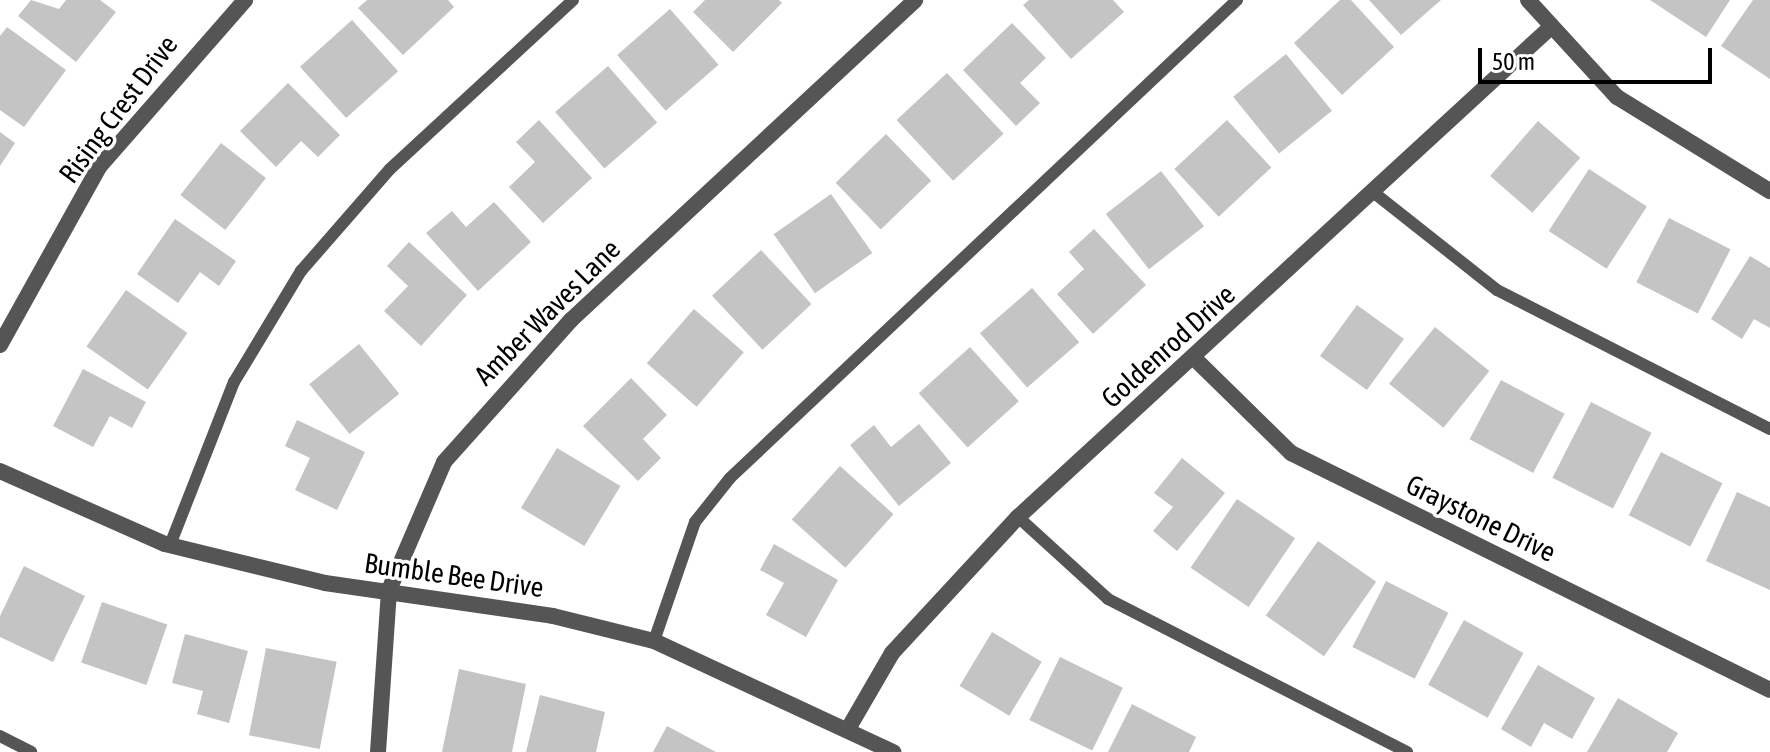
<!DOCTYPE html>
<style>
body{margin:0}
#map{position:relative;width:1770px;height:752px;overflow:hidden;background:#fff;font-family:"Asap Condensed",sans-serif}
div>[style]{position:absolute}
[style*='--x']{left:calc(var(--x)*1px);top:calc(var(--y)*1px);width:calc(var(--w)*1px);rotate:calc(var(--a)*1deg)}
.building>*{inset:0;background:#c4c4c4;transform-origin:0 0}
.service>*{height:12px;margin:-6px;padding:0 6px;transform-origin:6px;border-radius:6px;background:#555}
.minor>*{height:16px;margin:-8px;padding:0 8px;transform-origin:8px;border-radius:8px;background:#555}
span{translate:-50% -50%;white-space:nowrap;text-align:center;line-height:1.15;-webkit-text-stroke:7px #fff;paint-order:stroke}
.street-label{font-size:28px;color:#000}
.scale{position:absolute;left:1478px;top:48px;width:234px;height:36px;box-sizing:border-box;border:4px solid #000;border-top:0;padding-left:10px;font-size:24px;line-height:28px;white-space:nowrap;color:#000;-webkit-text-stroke:6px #fff;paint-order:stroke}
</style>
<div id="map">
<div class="building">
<div style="clip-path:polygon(31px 0,59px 9px,66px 0,100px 0,116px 12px,76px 62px,18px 16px)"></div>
<div style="clip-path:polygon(367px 0,448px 0,454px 7px,403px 55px,358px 8px)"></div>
<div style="clip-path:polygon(705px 0,779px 0,782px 3px,733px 52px,693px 12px)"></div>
<div style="clip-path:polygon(1029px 0,1113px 0,1124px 12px,1071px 59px,1023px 5px)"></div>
<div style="clip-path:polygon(1340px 0,1351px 0,1394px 47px,1342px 95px,1294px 43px)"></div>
<div style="clip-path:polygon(1369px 0,1441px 0,1401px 35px)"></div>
<div style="clip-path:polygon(1650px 0,1730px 0,1706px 37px)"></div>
<div style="clip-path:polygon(1753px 0,1770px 0,1770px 79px,1721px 46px)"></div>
<div style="left:670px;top:9px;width:74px;height:70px;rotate:49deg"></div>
<div style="left:352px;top:20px;width:69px;height:70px;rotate:48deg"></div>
<div style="clip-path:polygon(1012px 23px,1046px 58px,1020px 83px,1040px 103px,1016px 126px,963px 70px)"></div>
<div style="clip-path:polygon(7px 27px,66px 70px,24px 127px,0 110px,0 36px)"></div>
<div style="left:1286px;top:54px;width:73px;height:68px;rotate:51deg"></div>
<div style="left:608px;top:66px;width:75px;height:70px;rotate:49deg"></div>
<div style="left:947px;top:73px;width:83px;height:69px;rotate:47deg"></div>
<div style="clip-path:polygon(288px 83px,340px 135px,318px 157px,301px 141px,276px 167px,240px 131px)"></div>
<div style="clip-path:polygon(539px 120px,592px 178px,543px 223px,509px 187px,535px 162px,516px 142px)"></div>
<div style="left:1227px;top:120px;width:65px;height:72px;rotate:47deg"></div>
<div style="left:1538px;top:121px;width:56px;height:73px;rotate:41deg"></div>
<div style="clip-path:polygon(0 132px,15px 143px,0 166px)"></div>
<div style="left:886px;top:134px;width:65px;height:70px;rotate:46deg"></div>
<div style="left:221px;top:143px;width:57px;height:66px;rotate:38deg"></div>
<div style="left:1589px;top:169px;width:69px;height:74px;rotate:33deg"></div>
<div style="left:1161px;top:171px;width:70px;height:70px;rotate:52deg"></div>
<div style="left:831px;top:194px;width:72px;height:70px;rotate:55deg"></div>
<div style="clip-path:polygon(494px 202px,531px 242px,478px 291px,426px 233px,452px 211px,466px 227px)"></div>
<div style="left:1669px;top:218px;width:69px;height:72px;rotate:27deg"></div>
<div style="clip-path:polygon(175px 219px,236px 261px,219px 286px,200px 272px,178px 303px,137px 274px)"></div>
<div style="clip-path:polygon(1094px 229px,1146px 285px,1093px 334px,1057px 294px,1084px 269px,1069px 252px)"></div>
<div style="clip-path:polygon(409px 242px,467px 295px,421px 346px,384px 311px,408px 286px,387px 266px)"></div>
<div style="left:761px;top:250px;width:74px;height:67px;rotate:47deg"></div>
<div style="clip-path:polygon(1750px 256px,1770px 268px,1770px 328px,1754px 319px,1742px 339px,1711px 319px)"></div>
<div style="left:1032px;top:288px;width:72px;height:69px;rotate:49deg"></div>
<div style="left:126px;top:290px;width:75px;height:69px;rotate:35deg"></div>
<div style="left:1357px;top:305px;width:58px;height:63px;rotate:36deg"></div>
<div style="left:694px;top:309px;width:66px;height:72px;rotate:41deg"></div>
<div style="left:1435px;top:327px;width:70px;height:73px;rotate:39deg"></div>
<div style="left:359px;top:344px;width:64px;height:64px;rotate:51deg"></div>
<div style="left:970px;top:347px;width:73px;height:69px;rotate:48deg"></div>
<div style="clip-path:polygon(83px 369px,146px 402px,132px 428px,110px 416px,93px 447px,53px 426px)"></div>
<div style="clip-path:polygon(631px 378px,667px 415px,643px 439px,661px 458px,638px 481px,583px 426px)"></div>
<div style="left:1501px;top:380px;width:72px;height:67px;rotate:28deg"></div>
<div style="left:1591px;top:402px;width:68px;height:85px;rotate:27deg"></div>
<div style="clip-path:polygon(297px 420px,365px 452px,337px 510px,295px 490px,310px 458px,285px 446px)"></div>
<div style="clip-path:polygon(919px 424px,951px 463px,899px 506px,850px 445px,874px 425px,891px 447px)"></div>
<div style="left:557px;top:448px;width:74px;height:70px;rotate:31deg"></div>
<div style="left:1661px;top:452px;width:69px;height:71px;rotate:27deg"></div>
<div style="clip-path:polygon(1182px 458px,1225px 493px,1177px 551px,1153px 531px,1173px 507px,1154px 493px)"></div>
<div style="left:840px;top:466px;width:72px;height:72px;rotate:42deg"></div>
<div style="clip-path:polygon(1737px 492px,1770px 507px,1770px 590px,1706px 561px)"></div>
<div style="left:1237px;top:499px;width:70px;height:83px;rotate:34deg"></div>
<div style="left:1318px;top:541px;width:71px;height:91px;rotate:35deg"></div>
<div style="clip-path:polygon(774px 544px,838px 580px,806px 637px,766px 615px,784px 583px,760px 570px)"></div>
<div style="clip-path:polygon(24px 566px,85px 596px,53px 662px,0 637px,0 616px)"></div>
<div style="left:1386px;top:581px;width:70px;height:74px;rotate:27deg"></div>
<div style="left:102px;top:602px;width:69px;height:64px;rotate:19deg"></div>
<div style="left:1464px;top:620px;width:68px;height:74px;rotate:29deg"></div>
<div style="left:992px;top:632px;width:58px;height:63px;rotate:31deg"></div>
<div style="clip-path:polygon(185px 634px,248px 651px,229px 723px,197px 714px,203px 691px,172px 683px)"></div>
<div style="left:266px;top:648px;width:72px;height:89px;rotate:11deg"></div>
<div style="left:1060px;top:657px;width:70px;height:70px;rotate:26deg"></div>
<div style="clip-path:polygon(1538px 665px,1595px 698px,1572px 739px,1544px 723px,1531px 747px,1501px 729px)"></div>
<div style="clip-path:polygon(459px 669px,526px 684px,512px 752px,442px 752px)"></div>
<div style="clip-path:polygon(540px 695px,605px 712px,596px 752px,526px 752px)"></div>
<div style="clip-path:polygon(1618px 698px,1678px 733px,1667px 752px,1587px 752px)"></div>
<div style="clip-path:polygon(1132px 704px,1196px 737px,1189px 752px,1108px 752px)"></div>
<div style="clip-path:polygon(667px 726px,716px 752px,653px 752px)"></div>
</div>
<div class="service">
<div style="--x:1373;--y:192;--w:158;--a:38.3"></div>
<div style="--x:1497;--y:290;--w:306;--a:27"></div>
<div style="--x:1018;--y:517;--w:122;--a:42.3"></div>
<div style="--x:1108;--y:599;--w:336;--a:27.1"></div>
<div style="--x:170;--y:545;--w:175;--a:-68.6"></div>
<div style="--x:234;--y:382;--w:130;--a:-58.9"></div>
<div style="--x:301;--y:271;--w:135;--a:-48.9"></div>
<div style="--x:390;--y:169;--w:249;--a:-42.7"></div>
<div style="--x:654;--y:641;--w:126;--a:-71"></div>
<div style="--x:695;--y:522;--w:56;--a:-51.5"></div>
<div style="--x:730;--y:478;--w:697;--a:-43.31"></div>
<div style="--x:0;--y:736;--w:35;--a:27"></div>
</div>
<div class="minor">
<div style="--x:1528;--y:0;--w:132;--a:47.5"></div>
<div style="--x:1617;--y:97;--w:180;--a:31.6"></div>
<div style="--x:0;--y:345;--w:204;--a:-60.9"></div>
<div style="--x:99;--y:167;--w:222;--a:-48.8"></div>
<div style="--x:1194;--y:358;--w:136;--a:44.4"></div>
<div style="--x:1291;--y:453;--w:534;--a:26.33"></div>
<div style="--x:0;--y:471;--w:180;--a:23.9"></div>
<div style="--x:165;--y:544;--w:165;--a:13.7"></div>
<div style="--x:325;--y:583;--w:230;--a:8.2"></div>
<div style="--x:553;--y:616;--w:104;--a:13.9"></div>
<div style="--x:654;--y:641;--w:264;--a:24.9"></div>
<div style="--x:848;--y:729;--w:88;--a:-59.9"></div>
<div style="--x:892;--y:653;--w:185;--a:-47.2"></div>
<div style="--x:1018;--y:517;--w:725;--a:-42.6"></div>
<div style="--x:378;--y:752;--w:162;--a:-86.1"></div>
<div style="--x:389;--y:590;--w:139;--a:-66.7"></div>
<div style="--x:444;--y:462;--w:191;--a:-48.2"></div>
<div style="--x:571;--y:320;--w:470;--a:-42.9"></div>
</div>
<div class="street-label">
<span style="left:118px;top:109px;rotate:-53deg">Rising Crest Drive</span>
<span style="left:547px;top:312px;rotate:-45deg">Amber Waves Lane</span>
<span style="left:1168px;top:346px;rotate:-42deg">Goldenrod Drive</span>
<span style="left:1481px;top:518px;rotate:26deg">Graystone Drive</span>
<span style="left:454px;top:575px;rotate:8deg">Bumble Bee Drive</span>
</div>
<div class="scale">50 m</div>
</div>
